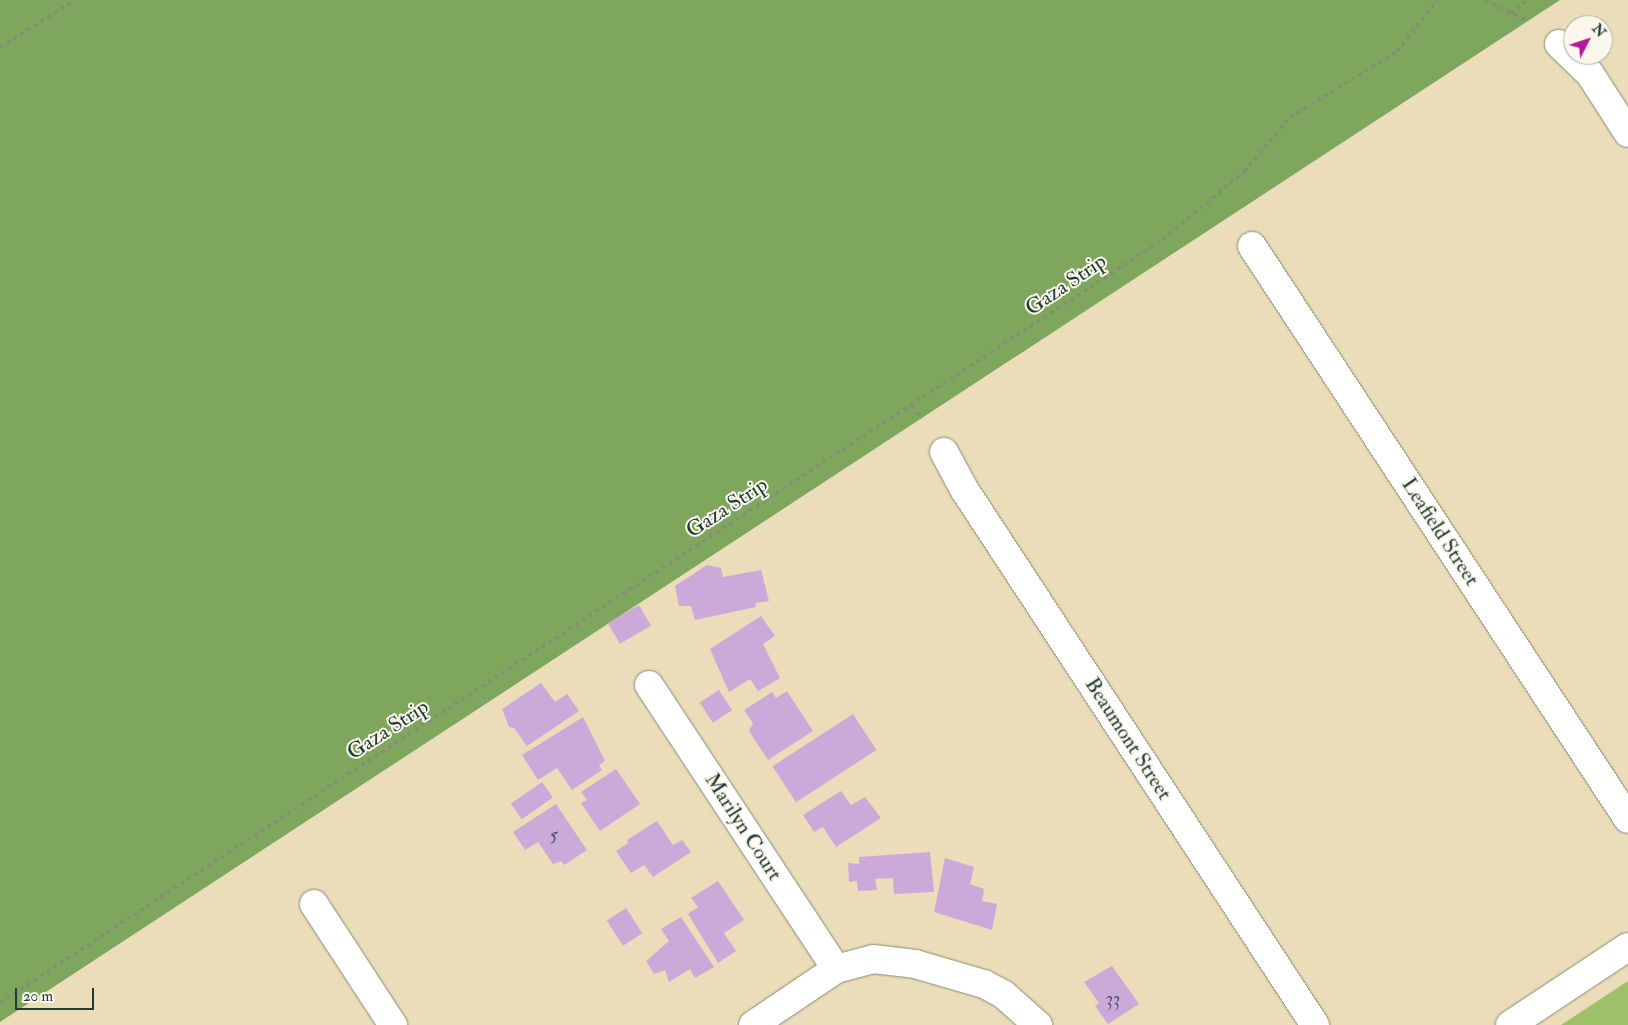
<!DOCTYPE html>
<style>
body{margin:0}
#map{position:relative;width:1628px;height:1025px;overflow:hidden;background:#ecddba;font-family:"IM FELL Double Pica",serif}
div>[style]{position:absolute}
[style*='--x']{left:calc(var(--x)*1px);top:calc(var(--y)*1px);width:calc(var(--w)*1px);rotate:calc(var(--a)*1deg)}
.green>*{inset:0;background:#9ec069}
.forest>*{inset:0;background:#7ea65d}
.building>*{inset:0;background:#cba9d8;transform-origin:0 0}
.path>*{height:3px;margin-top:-1.5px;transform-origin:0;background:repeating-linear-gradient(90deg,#868d77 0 4px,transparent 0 8px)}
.roads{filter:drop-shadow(0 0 1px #868d77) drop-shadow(0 0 1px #868d77)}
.minor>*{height:28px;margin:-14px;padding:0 14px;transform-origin:14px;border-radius:14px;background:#fff}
span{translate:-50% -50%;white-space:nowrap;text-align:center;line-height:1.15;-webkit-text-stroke:4px #fbf7ec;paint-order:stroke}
.number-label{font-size:19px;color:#4a585d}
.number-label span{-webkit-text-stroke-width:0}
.street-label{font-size:21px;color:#1f3d34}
.north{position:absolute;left:1563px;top:15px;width:50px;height:50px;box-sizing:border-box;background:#fbf7ec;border:1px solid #a3ada2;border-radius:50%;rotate:49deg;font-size:14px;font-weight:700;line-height:20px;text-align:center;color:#1f3d34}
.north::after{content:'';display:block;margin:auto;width:18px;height:22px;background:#b5179e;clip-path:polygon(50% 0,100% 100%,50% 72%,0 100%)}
.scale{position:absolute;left:15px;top:988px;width:79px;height:22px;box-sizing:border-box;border:2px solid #1f3d34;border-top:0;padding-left:6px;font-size:15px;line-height:18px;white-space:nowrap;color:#1f3d34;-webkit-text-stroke:4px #fbf7ec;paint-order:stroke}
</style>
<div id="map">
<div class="green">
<div style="clip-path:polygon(1628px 981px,1628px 1025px,1561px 1025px)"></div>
</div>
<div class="forest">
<div style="clip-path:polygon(0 0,1560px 0,0 1022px)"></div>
</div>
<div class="building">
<div style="clip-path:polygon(707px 565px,721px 568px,723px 577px,761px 570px,769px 601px,755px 603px,756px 607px,695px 620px,691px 606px,679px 606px,675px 586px)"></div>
<div style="left:639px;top:605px;width:24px;height:36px;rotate:60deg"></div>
<div style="clip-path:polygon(761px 616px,775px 636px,763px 644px,780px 678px,758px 691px,750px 679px,729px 692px,710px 649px)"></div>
<div style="clip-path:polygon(541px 683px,555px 702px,567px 694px,579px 711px,527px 746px,514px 728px,509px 727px,502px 709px)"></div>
<div style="left:719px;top:690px;width:24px;height:23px;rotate:57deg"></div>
<div style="clip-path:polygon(787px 691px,813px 731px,768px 760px,749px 731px,753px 723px,744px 710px,772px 692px,776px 698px)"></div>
<div style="left:853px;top:714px;width:43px;height:96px;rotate:57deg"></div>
<div style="clip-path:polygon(583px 717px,605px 761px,599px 765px,602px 770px,572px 790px,557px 768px,538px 780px,522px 755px)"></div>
<div style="clip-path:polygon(616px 769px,640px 804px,600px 831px,581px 803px,587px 800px,581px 792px)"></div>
<div style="left:542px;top:782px;width:19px;height:38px;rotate:55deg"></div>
<div style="clip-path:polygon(841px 791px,851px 805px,865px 797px,881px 818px,836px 847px,823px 827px,814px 832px,803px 815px)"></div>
<div style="clip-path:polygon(556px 804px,587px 850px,564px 865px,561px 861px,553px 864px,538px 842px,525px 850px,513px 832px)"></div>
<div style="clip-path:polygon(657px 821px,673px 845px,682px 840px,691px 852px,653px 877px,644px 865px,631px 873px,616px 851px,628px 843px,627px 840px)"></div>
<div style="clip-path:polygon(930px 852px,934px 892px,894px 894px,893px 878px,875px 879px,877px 890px,858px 891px,857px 881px,849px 882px,848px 863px,859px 864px,859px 857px)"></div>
<div style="clip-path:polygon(945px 858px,974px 867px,970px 884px,984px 889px,982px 901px,997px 904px,992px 930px,934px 912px)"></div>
<div style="clip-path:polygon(718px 881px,744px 920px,724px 933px,736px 951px,718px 963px,688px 914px,698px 907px,691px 898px)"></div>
<div style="left:626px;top:908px;width:30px;height:23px;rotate:57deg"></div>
<div style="clip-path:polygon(681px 917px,714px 967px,695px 978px,690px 969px,669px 982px,665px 970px,654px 974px,646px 961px,669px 941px,661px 929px)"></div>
<div style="clip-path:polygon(1112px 966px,1139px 1004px,1108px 1024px,1095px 1006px,1099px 1003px,1084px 982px)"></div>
</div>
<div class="path">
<div style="--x:1485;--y:0;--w:48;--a:26"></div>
<div style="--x:1510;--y:13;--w:21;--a:-37"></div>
<div style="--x:0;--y:47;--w:88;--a:-32.4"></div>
<div style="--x:912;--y:405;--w:16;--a:55"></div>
<div style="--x:0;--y:1002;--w:1391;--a:-33.27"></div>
<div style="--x:1163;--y:239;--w:106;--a:-40"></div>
<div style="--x:1244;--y:171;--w:71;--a:-49.6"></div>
<div style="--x:1290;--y:117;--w:126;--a:-31.7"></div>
<div style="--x:1397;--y:51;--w:65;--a:-51.9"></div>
</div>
<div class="roads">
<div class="minor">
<div style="--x:1559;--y:44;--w:43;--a:44.1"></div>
<div style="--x:1590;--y:74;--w:70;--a:57.2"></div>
<div style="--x:1252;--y:246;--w:685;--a:56.73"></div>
<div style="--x:944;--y:452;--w:42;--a:61.6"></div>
<div style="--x:964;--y:489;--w:641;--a:56.78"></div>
<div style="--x:649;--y:685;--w:340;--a:56.6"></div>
<div style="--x:314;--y:904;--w:145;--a:56.9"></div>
<div style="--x:753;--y:1025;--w:100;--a:-34"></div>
<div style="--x:836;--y:969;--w:38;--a:-15"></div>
<div style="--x:873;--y:959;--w:42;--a:6.8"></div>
<div style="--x:915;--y:964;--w:72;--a:16.2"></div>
<div style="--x:984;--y:984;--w:21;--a:28"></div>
<div style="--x:1003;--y:994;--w:47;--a:41.5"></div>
<div style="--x:1510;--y:1025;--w:141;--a:-33.5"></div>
</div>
</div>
<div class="number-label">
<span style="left:554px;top:836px">5</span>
<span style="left:1113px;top:1000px">33</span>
</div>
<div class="street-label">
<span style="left:1066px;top:285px;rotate:-34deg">Gaza Strip</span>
<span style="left:727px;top:508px;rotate:-33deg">Gaza Strip</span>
<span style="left:1440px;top:532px;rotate:57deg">Leafield Street</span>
<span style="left:388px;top:730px;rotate:-33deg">Gaza Strip</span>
<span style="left:1128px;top:739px;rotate:57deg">Beaumont Street</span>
<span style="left:743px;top:827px;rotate:57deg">Marilyn Court</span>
</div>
<div class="north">N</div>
<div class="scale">20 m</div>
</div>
